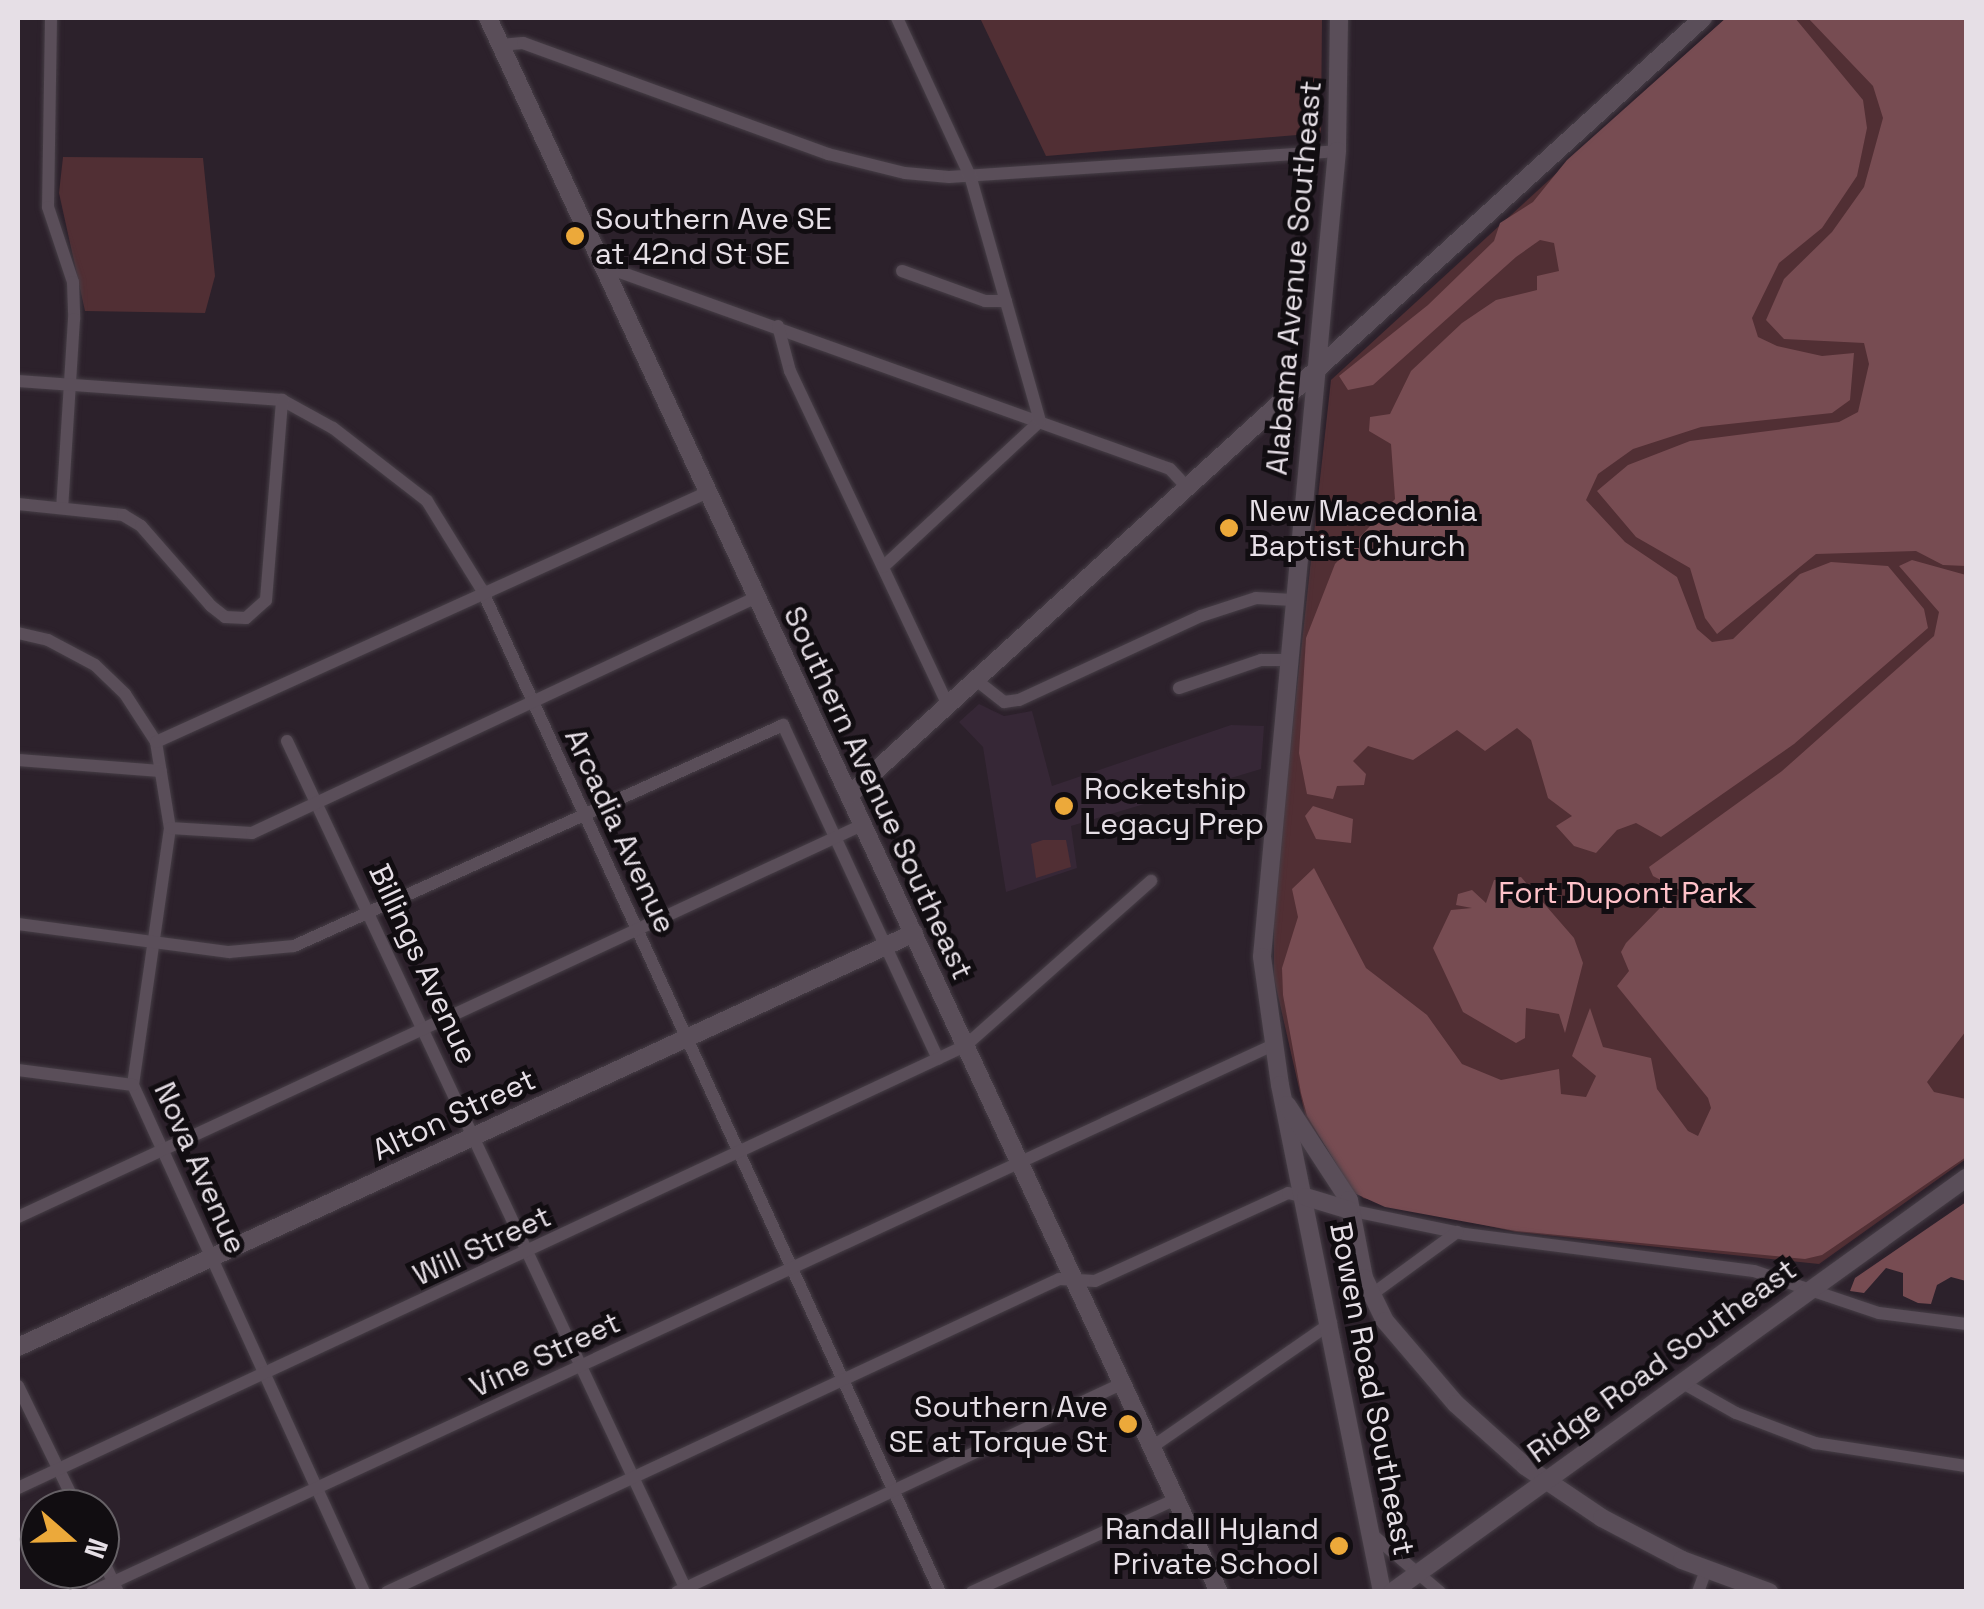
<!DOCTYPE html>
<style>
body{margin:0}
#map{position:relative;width:1984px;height:1609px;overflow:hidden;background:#2c212b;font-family:"Space Grotesk",sans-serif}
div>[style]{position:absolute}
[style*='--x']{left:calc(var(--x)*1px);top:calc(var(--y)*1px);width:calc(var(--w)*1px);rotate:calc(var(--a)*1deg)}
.built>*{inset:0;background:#362736}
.green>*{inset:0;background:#512f34}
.forest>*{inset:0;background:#774c52}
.roads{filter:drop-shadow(0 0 2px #463e46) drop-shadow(0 0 2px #463e46)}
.street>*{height:12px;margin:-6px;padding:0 6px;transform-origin:6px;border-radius:6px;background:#5a4e59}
.secondary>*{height:18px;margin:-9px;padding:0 9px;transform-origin:9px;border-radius:9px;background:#5a4e59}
.dots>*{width:28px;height:28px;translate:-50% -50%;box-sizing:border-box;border:5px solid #110d11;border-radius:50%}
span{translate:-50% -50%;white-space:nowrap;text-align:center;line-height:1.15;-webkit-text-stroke:10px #110d11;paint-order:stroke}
.poi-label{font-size:30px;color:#e6dfe6}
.left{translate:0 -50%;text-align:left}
.right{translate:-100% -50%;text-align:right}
.street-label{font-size:30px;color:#e6dfe6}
.park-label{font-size:30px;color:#ffc2c9}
.frame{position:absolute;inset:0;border:20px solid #e6dfe6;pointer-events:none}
.north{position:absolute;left:20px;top:1489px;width:100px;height:100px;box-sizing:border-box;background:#110d11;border:2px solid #666166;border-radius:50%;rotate:110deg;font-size:28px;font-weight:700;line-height:40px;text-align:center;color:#e6dfe6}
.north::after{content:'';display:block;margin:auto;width:35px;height:45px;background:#eca93a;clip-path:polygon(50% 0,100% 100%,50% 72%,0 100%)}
</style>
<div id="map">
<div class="built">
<div style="clip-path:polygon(979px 704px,1004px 716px,1032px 711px,1052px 786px,1231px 725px,1264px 726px,1261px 769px,1071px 826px,1077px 868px,1006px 892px,983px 747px,959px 722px)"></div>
</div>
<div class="green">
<div style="clip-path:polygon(980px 18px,1322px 18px,1321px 133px,1046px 156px)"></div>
<div style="clip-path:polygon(1726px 18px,1966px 18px,1966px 1159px,1819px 1264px,1516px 1232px,1363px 1198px,1306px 1119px,1274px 978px,1274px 894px,1331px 380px)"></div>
<div style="clip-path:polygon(63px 157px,203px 158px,215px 276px,205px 313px,85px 311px,59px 193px)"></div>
<div style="clip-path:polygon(1043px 840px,1066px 840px,1071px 867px,1036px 878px,1031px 844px)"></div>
</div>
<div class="forest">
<div style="clip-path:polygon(1726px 18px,1795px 18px,1863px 100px,1867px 128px,1857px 176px,1822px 228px,1779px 263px,1752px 318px,1758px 337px,1777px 346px,1822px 356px,1854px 353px,1850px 400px,1832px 413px,1701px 427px,1633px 449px,1598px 474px,1586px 500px,1625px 542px,1677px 577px,1697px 629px,1712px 642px,1733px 639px,1800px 574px,1831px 562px,1888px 566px,1924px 609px,1928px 628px,1794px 744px,1661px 837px,1636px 823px,1617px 830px,1596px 853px,1574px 846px,1556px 826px,1572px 816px,1548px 798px,1531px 740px,1517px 728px,1485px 751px,1457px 730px,1413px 760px,1368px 746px,1353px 761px,1366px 774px,1364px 785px,1337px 786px,1333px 799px,1307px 794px,1299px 753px,1306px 638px,1335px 564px,1395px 499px,1391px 444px,1369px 431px,1370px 417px,1390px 414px,1411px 371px,1462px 323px,1496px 300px,1537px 290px,1537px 276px,1559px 271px,1554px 243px,1540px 240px,1516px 257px,1373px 385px,1348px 390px,1339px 376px,1428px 305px,1494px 241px,1500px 223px,1533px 202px,1567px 160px)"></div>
<div style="clip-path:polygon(1808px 18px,1966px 18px,1966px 566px,1943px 565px,1916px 551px,1816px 554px,1717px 634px,1705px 618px,1690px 568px,1636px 537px,1597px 491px,1628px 465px,1690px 441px,1839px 422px,1858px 412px,1869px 364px,1864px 343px,1784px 339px,1766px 320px,1784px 279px,1832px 232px,1864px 187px,1883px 118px,1873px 86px)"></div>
<div style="clip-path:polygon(1912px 560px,1966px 575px,1966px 1031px,1927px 1082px,1934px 1092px,1966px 1099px,1966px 1157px,1822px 1255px,1805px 1259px,1516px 1231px,1385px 1207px,1354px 1193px,1307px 1116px,1301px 1093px,1283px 995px,1282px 968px,1298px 917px,1292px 889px,1314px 868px,1366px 968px,1427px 1015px,1462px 1064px,1501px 1080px,1559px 1069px,1561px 1094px,1586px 1097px,1596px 1076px,1572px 1056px,1590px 1008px,1603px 1047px,1651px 1058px,1657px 1089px,1688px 1131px,1698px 1136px,1711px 1108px,1708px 1098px,1617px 986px,1629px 971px,1621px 952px,1626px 943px,1660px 908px,1689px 895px,1653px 876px,1649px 867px,1782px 771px,1934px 636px,1939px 612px,1899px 566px)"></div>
<div style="clip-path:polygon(1313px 806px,1353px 819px,1351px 843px,1316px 839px,1305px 816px)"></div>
<div style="clip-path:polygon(1521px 877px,1574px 938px,1583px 963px,1565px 1033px,1559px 1014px,1526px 1008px,1525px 1038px,1516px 1043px,1463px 1012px,1433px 948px,1451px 910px,1472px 908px,1456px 905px,1458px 894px,1472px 890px,1486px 903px,1494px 880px)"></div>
<div style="clip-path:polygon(1966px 1202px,1966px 1281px,1951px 1277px,1937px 1285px,1931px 1304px,1918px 1303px,1903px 1296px,1903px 1273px,1886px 1268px,1864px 1293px,1850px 1291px,1855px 1278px)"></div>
</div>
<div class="roads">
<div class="street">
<div style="--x:51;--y:18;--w:189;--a:90.9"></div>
<div style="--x:48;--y:207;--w:79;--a:71.6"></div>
<div style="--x:73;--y:282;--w:37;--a:88"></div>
<div style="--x:74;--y:319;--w:189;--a:93.6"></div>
<div style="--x:500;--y:45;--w:23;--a:-5"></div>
<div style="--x:523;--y:43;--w:325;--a:20"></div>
<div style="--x:828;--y:154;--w:79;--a:13.9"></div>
<div style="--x:905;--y:173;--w:44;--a:5.2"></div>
<div style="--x:949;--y:177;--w:389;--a:-3.8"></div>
<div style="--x:603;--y:266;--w:602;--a:19.7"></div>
<div style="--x:1170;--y:469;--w:25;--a:47"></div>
<div style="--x:902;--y:271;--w:88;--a:19.9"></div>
<div style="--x:985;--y:301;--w:21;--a:0"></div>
<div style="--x:778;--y:326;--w:47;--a:75.1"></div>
<div style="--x:790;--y:371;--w:369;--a:64.7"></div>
<div style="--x:18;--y:381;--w:265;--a:4.1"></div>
<div style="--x:282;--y:400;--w:58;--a:28.8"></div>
<div style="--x:333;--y:428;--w:119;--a:37.8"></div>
<div style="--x:427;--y:501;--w:105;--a:58.3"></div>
<div style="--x:482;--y:590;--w:1102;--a:65.44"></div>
<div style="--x:18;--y:504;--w:106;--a:6"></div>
<div style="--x:123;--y:515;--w:21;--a:31"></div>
<div style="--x:141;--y:526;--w:106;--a:48.8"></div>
<div style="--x:211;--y:606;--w:18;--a:38"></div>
<div style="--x:225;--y:617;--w:21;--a:3"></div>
<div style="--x:246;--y:618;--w:27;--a:-42"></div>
<div style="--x:266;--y:600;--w:201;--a:-85.4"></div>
<div style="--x:883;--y:567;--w:214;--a:-42.9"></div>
<div style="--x:1040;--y:421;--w:255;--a:-105.9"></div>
<div style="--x:970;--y:176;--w:174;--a:-114.8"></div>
<div style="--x:18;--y:633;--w:31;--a:13"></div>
<div style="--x:48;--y:640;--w:53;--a:28"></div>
<div style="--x:95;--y:665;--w:42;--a:44"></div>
<div style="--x:125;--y:694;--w:57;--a:57.1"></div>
<div style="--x:156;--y:742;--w:87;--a:80.8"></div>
<div style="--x:170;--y:828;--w:260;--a:98.2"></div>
<div style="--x:133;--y:1085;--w:557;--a:65.5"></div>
<div style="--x:976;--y:680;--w:36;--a:38"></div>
<div style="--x:1004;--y:702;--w:15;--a:-8"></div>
<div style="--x:1019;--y:700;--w:200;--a:-24.8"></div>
<div style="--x:1201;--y:616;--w:58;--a:-18.1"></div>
<div style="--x:1256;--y:598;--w:37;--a:3"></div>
<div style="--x:1179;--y:688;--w:87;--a:-18.9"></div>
<div style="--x:1261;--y:660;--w:26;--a:0"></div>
<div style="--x:287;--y:741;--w:940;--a:64.82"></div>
<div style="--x:156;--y:742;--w:606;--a:-24.37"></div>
<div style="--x:18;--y:760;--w:143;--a:4.4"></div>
<div style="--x:170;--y:828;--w:82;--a:3.5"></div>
<div style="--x:252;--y:833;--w:557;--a:-25.05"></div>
<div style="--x:18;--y:924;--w:213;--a:7.6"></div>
<div style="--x:229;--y:952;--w:65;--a:-5.3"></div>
<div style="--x:294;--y:946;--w:537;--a:-24.32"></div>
<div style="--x:783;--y:725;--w:368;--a:65.1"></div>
<div style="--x:18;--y:1070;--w:116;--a:7.4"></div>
<div style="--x:1349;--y:1210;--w:118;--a:11.7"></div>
<div style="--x:1465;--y:1234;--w:291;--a:7.3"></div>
<div style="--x:1754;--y:1271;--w:132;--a:18.6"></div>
<div style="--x:1879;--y:1313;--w:88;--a:7.2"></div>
<div style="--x:18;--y:1217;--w:931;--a:-24.91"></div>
<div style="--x:1371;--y:1295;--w:107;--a:-36.2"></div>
<div style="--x:1681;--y:1382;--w:63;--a:29.4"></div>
<div style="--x:1736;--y:1413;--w:85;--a:20.8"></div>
<div style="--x:1815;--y:1443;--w:153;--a:8.7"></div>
<div style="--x:18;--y:1386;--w:137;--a:64"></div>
<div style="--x:1152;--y:1447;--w:218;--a:-34.7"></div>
<div style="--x:18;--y:1488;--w:1045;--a:-25.02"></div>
<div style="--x:965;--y:1046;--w:249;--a:-41.6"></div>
<div style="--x:1375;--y:1537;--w:85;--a:40.2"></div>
<div style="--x:100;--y:1554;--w:42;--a:64.7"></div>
<div style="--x:92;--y:1592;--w:1302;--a:-24.85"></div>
<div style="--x:387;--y:1592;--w:741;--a:-24.97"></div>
<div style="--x:1059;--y:1279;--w:36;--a:3"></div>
<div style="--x:1095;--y:1281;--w:212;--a:-24.5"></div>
<div style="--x:1288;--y:1193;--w:18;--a:13"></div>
<div style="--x:677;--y:1592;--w:491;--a:-25.1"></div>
<div style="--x:972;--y:1592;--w:224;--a:-24.5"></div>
<div style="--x:1698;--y:1592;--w:23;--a:-70"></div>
</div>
<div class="secondary">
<div style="--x:488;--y:18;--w:1735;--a:65.09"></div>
<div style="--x:1339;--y:18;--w:133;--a:90.9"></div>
<div style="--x:1337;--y:151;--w:809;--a:95.32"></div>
<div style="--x:1262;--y:957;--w:129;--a:82"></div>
<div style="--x:1280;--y:1085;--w:517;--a:78.62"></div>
<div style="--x:849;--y:795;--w:1155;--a:-42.3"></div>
<div style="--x:1287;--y:1105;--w:113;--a:56.9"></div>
<div style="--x:1349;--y:1200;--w:79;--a:79.1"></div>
<div style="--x:1364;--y:1278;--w:48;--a:64"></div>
<div style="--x:1385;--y:1321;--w:109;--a:49.5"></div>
<div style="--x:1456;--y:1404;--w:93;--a:41.9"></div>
<div style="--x:1525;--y:1466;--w:93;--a:34"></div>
<div style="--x:1602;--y:1518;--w:90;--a:27.7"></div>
<div style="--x:1682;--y:1560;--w:93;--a:20.2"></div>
<div style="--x:1306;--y:1197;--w:45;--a:16.8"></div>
<div style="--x:18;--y:1347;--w:987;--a:-24.8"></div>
<div style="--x:1392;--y:1592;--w:708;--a:-35.8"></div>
</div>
</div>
<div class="dots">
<div style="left:575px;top:236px;background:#eca93a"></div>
<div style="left:1229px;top:528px;background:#eca93a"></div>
<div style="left:1064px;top:806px;background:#eca93a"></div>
<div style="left:1128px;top:1424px;background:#eca93a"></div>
<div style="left:1339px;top:1546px;background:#eca93a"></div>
</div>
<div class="poi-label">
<span class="left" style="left:595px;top:236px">Southern Ave SE<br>at 42nd St SE</span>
<span class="left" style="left:1249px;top:528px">New Macedonia<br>Baptist Church</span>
<span class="left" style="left:1084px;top:806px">Rocketship<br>Legacy Prep</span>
<span class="right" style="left:1108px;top:1424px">Southern Ave<br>SE at Torque St</span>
<span class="right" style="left:1319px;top:1546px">Randall Hyland<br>Private School</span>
</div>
<div class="street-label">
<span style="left:1294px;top:278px;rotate:-85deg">Alabama Avenue Southeast</span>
<span style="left:878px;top:793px;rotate:65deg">Southern Avenue Southeast</span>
<span style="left:620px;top:831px;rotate:65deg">Arcadia Avenue</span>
<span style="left:423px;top:964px;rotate:65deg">Billings Avenue</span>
<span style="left:454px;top:1115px;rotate:-25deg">Alton Street</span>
<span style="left:200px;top:1168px;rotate:66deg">Nova Avenue</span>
<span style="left:482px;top:1246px;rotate:-25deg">Will Street</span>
<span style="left:545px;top:1355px;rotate:-25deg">Vine Street</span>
<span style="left:1662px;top:1361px;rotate:-36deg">Ridge Road Southeast</span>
<span style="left:1372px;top:1389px;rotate:79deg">Bowen Road Southeast</span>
</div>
<div class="park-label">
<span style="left:1621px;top:893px">Fort Dupont Park</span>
</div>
<div class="frame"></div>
<div class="north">N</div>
</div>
